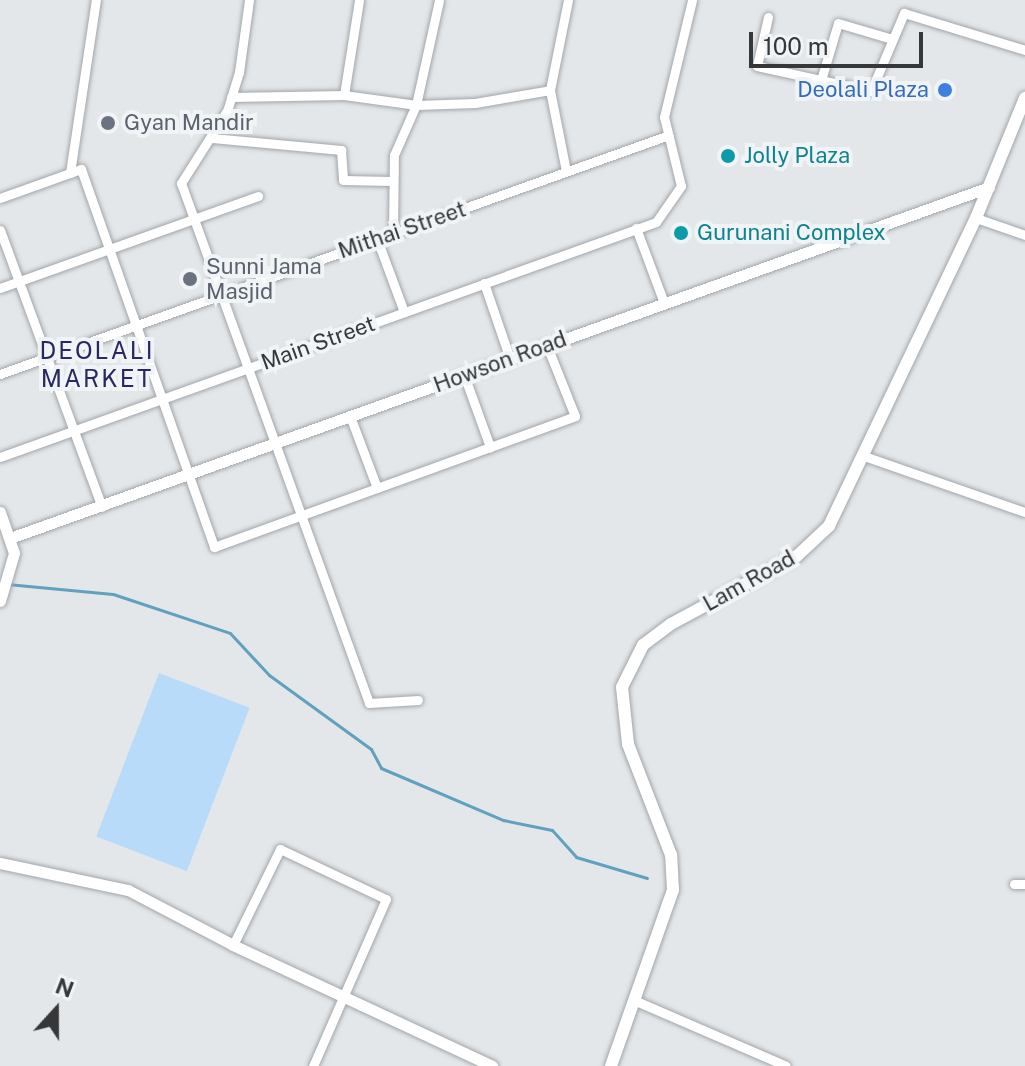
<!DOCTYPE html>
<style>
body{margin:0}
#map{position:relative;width:1025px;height:1066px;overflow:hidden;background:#e3e7ea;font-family:"Public Sans",sans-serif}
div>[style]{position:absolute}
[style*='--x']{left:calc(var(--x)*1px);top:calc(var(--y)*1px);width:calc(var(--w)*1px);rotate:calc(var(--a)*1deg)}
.green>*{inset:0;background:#b7dbf9;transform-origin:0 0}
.stream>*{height:3px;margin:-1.5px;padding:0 1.5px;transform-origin:1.5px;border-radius:1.5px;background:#62a1be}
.roads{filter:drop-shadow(0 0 2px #a2a6a9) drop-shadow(0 0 2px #a2a6a9)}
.minor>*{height:9px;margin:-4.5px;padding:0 4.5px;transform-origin:4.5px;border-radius:4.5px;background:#fff}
.tertiary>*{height:11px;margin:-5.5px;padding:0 5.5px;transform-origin:5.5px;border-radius:5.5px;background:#fff}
.secondary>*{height:12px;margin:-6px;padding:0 6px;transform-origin:6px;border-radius:6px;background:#fff}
.dots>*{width:22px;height:22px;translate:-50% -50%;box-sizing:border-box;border:4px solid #f0f4f7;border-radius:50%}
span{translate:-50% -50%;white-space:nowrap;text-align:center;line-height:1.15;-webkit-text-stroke:8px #f0f4f7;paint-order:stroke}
.shop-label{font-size:22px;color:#366cbe}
.right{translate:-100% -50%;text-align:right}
.worship-label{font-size:22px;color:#5b616d}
.left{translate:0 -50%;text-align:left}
.culture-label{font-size:22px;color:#0d838f}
.street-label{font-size:22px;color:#363738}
.neighbourhood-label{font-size:24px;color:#2a2862;letter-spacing:2px}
.north{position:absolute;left:16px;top:970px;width:80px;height:80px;-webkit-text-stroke:6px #f0f4f7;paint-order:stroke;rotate:21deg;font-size:22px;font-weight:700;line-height:32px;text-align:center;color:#363738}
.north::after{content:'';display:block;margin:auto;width:28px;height:36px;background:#363738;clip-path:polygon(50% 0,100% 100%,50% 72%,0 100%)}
.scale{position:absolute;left:749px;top:32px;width:174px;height:36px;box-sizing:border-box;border:4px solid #363738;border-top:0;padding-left:10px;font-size:24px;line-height:28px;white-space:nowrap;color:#363738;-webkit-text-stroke:6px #f0f4f7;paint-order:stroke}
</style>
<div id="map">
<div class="green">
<div style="left:159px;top:673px;width:97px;height:175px;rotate:21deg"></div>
</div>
<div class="stream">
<div style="--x:7;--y:584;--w:106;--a:5.4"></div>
<div style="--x:113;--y:594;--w:123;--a:18.4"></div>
<div style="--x:230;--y:633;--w:57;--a:47.1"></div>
<div style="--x:269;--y:675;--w:126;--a:36"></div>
<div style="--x:371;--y:749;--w:21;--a:62"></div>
<div style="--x:381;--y:768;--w:133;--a:23.1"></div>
<div style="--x:503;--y:820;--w:50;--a:11.5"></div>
<div style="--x:552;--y:830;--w:36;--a:48"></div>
<div style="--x:576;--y:857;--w:74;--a:16.5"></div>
</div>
<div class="roads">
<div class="minor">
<div style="--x:249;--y:0;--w:73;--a:97.9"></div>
<div style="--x:239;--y:72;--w:39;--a:107"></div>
<div style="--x:228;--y:109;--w:88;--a:122.4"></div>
<div style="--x:181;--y:183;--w:553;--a:70.12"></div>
<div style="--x:369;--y:703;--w:49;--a:-3.5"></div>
<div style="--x:768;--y:17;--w:50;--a:102.7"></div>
<div style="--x:757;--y:66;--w:117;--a:12.4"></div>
<div style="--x:871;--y:91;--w:85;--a:-67.1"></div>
<div style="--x:904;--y:13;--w:127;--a:17"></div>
<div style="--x:821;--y:80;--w:59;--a:-73.4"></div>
<div style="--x:838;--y:23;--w:56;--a:16.5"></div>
<div style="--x:344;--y:95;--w:96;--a:-81"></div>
<div style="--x:231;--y:97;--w:113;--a:-1"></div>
<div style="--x:344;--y:95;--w:73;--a:7.9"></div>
<div style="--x:416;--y:105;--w:59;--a:-1.9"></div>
<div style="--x:475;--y:103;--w:76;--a:-9.8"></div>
<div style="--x:212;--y:138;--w:130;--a:5.3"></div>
<div style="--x:341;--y:150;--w:30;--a:86"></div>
<div style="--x:343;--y:180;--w:48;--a:1.2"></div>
<div style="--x:566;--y:171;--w:83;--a:-101.2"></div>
<div style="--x:550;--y:90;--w:92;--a:-78.7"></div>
<div style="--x:70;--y:173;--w:175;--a:-81.5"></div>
<div style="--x:0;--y:198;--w:86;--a:-19.7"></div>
<div style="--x:81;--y:169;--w:401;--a:70.6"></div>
<div style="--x:214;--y:547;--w:384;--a:-19.9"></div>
<div style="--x:575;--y:416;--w:75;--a:-111.8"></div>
<div style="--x:976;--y:218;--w:52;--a:19.1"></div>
<div style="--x:636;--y:228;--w:80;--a:69.5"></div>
<div style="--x:0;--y:230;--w:295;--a:69.8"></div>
<div style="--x:393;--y:233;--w:78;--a:-89.3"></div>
<div style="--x:394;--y:155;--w:55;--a:-66.3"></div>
<div style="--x:416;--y:105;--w:107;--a:-77.6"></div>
<div style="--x:377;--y:239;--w:78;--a:69.7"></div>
<div style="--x:484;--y:283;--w:80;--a:71.1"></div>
<div style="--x:0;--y:288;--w:274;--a:-19.6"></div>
<div style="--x:0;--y:374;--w:710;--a:-19.66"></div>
<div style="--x:464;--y:375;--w:77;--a:70.1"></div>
<div style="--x:350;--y:416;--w:77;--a:69.4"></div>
<div style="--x:864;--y:456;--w:170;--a:19.2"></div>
<div style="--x:0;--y:457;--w:697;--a:-19.71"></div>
<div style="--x:656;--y:222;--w:44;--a:-55.2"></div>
<div style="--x:681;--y:186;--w:71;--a:-103.8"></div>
<div style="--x:664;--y:117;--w:120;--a:-76.5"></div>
<div style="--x:1014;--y:884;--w:11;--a:0"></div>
<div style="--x:233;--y:945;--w:107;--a:-63.9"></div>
<div style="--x:280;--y:849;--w:117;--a:25.3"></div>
<div style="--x:386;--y:899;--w:182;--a:113.6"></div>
<div style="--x:636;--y:1001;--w:163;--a:23.4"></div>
</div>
<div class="tertiary">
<div style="--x:0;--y:512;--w:43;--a:71.1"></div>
<div style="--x:14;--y:553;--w:50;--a:106.3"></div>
<div style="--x:10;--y:538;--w:1040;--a:-19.72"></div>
<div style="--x:0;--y:863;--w:131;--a:11.9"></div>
<div style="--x:128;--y:890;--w:119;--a:27.6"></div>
<div style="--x:233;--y:945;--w:286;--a:25"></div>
</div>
<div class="secondary">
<div style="--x:611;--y:1066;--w:187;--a:-70.6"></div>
<div style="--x:673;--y:890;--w:35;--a:-93"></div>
<div style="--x:671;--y:855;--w:119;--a:-111.2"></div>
<div style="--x:628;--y:744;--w:57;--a:-96"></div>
<div style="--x:622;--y:687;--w:47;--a:-63.4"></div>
<div style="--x:643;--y:645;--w:35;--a:-37"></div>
<div style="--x:671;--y:624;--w:143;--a:-28.4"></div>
<div style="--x:797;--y:556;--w:44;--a:-43.2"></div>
<div style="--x:829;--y:526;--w:341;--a:-64.5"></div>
<div style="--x:976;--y:218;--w:130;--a:-67.8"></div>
</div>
</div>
<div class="dots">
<div style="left:945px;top:90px;background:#3f7fe0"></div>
<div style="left:108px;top:123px;background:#6b7280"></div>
<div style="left:728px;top:156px;background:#0f9aa8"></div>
<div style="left:681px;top:233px;background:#0f9aa8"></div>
<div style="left:190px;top:279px;background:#6b7280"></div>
</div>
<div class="shop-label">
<span class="right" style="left:929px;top:90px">Deolali Plaza</span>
</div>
<div class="worship-label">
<span class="left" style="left:124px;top:123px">Gyan Mandir</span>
<span class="left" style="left:206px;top:279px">Sunni Jama<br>Masjid</span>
</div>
<div class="culture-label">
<span class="left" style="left:744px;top:156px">Jolly Plaza</span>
<span class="left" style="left:697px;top:233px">Gurunani Complex</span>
</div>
<div class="street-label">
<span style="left:402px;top:230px;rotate:-19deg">Mithai Street</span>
<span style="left:318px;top:343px;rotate:-20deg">Main Street</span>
<span style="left:500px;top:362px;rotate:-20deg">Howson Road</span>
<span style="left:749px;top:581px;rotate:-29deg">Lam Road</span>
</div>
<div class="neighbourhood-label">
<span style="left:97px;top:365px">DEOLALI<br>MARKET</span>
</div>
<div class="north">N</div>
<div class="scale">100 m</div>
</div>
